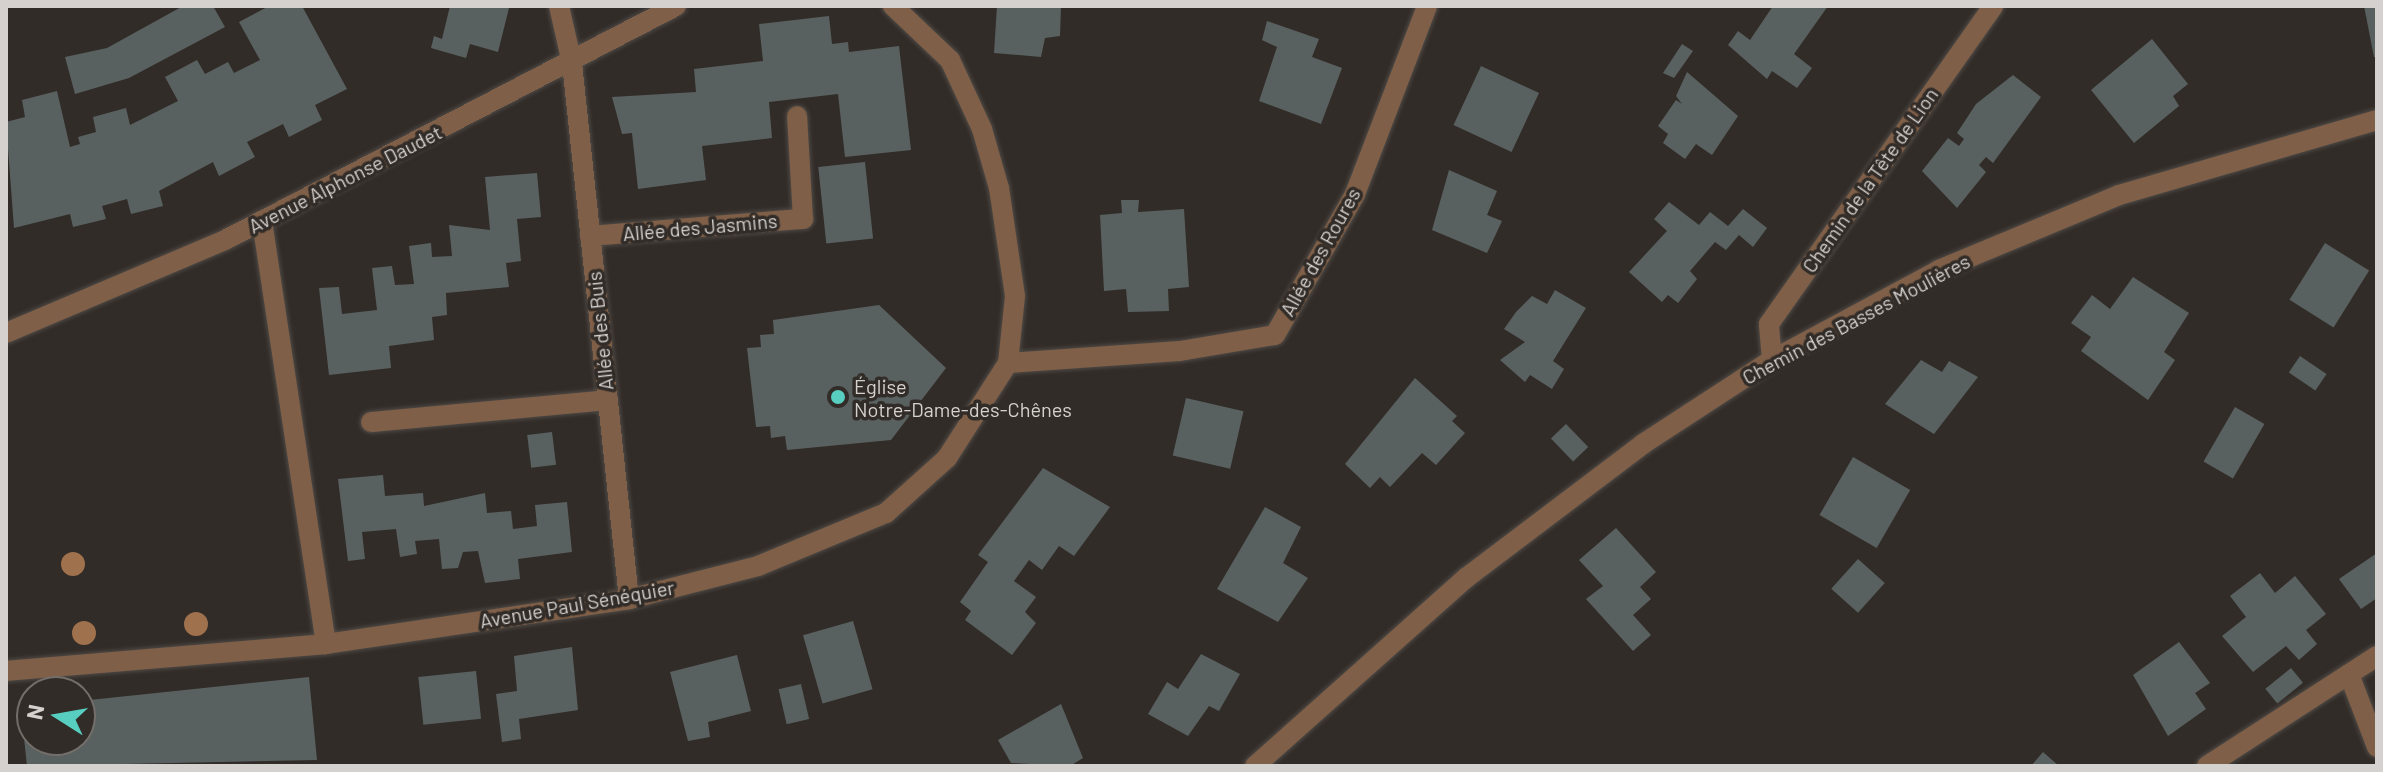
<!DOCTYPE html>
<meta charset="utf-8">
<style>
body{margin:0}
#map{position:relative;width:2383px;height:772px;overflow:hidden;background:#322c28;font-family:Barlow,sans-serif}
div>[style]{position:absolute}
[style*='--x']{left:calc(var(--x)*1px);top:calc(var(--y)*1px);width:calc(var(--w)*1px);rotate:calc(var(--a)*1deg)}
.building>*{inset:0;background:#596160;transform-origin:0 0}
.roads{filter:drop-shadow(0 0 2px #4f4a46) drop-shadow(0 0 2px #4f4a46)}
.minor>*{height:20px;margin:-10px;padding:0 10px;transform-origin:10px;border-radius:10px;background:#7f5f47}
.trees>*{width:24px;height:24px;margin:-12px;border-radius:50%;background:#9f714d}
.dots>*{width:22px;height:22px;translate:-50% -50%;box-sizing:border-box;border:4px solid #322c28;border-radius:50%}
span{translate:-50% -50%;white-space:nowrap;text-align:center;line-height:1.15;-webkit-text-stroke:7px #322c28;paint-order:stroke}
.street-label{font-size:20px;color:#d5d1ce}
.poi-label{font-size:20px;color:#d5d1ce}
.left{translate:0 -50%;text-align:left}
.frame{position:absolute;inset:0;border:8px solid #d5d1ce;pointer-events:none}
.north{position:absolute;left:16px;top:676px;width:80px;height:80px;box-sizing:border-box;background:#322c28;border:2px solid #736e6a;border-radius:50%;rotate:281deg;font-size:22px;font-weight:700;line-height:32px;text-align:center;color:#d5d1ce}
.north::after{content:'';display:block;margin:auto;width:28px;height:36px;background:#58cec0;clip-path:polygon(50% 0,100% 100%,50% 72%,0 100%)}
</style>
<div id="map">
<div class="building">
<div style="clip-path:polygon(183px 6px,213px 6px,225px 27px,129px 78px,75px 94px,65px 57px,107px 48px)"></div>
<div style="clip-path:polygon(269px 6px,302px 6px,347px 89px,315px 105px,322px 120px,289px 137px,283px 124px,247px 142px,255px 157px,219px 176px,213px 162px,159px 191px,163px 206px,131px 214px,127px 199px,102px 206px,106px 219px,73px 227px,70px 214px,14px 228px,6px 122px,25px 117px,22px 100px,57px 91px,70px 147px,80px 144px,78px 137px,96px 132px,93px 117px,126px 108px,130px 125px,178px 101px,165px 77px,197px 60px,205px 74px,228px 62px,234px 73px,260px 60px,239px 22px)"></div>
<div style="clip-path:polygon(450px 6px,509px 8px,498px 52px,470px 44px,466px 58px,431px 48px,434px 36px,442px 39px)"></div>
<div style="clip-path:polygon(997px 6px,1061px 6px,1060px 36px,1045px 38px,1041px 57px,994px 53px)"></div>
<div style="clip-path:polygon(1773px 6px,1828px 6px,1794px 54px,1812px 68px,1797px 88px,1772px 71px,1767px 79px,1728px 45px,1738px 31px,1750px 40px)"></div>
<div style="clip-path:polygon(2364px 6px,2377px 6px,2377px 57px,2374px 57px)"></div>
<div style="clip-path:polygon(829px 16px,832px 44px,848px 42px,849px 52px,899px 46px,911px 150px,845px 157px,838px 94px,769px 102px,772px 138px,702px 146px,706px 180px,638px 189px,632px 133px,622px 134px,612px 97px,696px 92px,694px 69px,763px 61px,759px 24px)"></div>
<div style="clip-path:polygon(1267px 21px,1319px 39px,1312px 57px,1342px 68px,1321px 124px,1259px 101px,1277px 47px,1262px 40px)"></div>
<div style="clip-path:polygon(2152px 39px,2188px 84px,2173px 96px,2179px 106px,2134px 143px,2091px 90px)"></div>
<div style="clip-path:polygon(1682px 44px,1693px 51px,1674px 78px,1663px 73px)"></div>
<div style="left:1481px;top:66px;width:64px;height:65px;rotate:25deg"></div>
<div style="clip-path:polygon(1687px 72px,1738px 116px,1712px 155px,1696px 144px,1685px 159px,1663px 143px,1668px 134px,1658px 126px,1676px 100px,1682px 104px,1676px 96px)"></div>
<div style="clip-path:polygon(2013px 75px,2041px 97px,1993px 163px,1986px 157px,1979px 165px,1986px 172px,1957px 208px,1922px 171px,1948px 138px,1959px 146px,1964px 139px,1957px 133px,1976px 104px)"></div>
<div style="left:865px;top:162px;width:77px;height:47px;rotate:84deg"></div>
<div style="clip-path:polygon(1449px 170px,1497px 191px,1487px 215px,1502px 221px,1487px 253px,1432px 230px)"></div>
<div style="clip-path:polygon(537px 173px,541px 217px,517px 219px,521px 261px,506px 263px,509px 287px,446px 293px,447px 315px,432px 317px,434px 340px,389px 346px,391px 368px,329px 375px,319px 288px,339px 287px,342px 314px,377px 310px,372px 268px,392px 266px,395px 285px,414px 284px,409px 246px,431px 243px,432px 257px,452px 256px,449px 225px,490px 230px,485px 177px)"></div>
<div style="clip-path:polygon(1121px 200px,1139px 200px,1138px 212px,1184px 209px,1189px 287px,1168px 289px,1169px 311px,1128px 312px,1126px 289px,1104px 291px,1100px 215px,1122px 213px)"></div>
<div style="clip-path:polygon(1669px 202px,1699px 225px,1710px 212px,1728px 226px,1743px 209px,1767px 228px,1753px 247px,1739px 235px,1726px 250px,1715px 242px,1690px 271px,1697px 279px,1678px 303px,1668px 295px,1662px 302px,1629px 272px,1667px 231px,1654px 219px)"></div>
<div style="left:2325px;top:243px;width:52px;height:67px;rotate:32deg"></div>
<div style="clip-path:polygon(2133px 277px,2189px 313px,2164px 352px,2175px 360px,2148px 400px,2081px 351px,2091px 337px,2071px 323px,2092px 295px,2110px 309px)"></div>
<div style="clip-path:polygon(1555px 290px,1586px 308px,1553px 361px,1564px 369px,1552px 389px,1530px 375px,1525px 382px,1500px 360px,1525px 342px,1504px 329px,1516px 312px,1532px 296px,1547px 304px)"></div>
<div style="clip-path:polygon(879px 305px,946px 368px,891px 440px,787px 450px,785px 436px,771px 438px,770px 426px,756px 427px,747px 348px,761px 347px,760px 335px,774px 334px,773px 320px)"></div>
<div style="left:2300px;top:356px;width:32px;height:20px;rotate:34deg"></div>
<div style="clip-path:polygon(1921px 360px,1942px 372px,1949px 361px,1978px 377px,1934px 434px,1885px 404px)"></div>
<div style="clip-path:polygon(1415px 378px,1457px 416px,1452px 421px,1465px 433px,1436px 465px,1422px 453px,1390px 487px,1380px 477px,1370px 488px,1345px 464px)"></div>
<div style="left:1186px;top:398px;width:59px;height:59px;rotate:13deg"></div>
<div style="left:2235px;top:407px;width:34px;height:63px;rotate:30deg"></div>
<div style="left:1566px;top:424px;width:32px;height:21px;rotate:46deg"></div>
<div style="left:552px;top:432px;width:33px;height:25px;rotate:83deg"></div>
<div style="left:1853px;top:457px;width:66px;height:67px;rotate:30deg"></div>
<div style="clip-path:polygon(1043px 468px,1110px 507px,1074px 556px,1059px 546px,1042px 570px,1029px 560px,1014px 581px,1036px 597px,1025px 612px,1036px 623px,1012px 655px,965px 620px,971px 611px,960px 602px,988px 562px,978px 555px)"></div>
<div style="clip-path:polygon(383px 475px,385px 496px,423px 493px,424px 506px,485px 493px,487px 513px,511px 511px,513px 529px,537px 526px,535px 505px,567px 502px,572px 552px,518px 559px,520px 579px,485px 583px,478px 551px,463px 552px,458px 568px,442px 569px,439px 539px,415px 541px,417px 554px,400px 557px,396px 529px,362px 532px,365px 559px,348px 561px,338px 479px)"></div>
<div style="clip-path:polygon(1265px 507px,1301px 527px,1283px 563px,1308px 578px,1278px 622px,1217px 589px)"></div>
<div style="clip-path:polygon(1616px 528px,1656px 572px,1640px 587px,1651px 599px,1633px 615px,1651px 635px,1633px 651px,1586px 599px,1603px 586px,1579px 560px)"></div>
<div style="clip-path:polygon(2377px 553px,2377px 598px,2361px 609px,2339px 579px)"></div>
<div style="left:1858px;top:559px;width:36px;height:40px;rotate:42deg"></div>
<div style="clip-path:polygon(2260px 573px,2275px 593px,2295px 576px,2326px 614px,2306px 630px,2317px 644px,2299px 660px,2286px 646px,2253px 672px,2222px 636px,2246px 617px,2230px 596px)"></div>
<div style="left:853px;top:621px;width:71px;height:52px;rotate:74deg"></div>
<div style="clip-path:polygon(2179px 642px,2210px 683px,2195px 693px,2206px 709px,2168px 736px,2133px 675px)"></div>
<div style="clip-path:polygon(572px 647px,578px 710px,519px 719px,521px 739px,502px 742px,496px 694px,517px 691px,514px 656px)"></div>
<div style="clip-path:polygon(1201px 654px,1240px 674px,1219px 711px,1209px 706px,1188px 736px,1148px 714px,1167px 682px,1178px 689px)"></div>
<div style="clip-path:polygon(737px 655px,751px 711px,708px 722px,710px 737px,688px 741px,670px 672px)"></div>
<div style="left:2291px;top:668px;width:19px;height:33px;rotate:51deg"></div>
<div style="left:476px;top:671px;width:48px;height:58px;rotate:84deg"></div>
<div style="clip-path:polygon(309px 677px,317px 760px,27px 766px,24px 738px,32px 729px,32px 740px,80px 740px,80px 701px)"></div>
<div style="left:801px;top:684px;width:36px;height:23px;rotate:77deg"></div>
<div style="clip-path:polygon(1061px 704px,1083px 758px,1070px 766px,1011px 763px,998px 740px)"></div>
<div style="clip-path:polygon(2043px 752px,2059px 766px,2031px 766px)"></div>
</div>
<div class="roads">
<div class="minor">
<div style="--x:559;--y:6;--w:58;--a:77.2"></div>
<div style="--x:572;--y:63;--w:539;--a:83.93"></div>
<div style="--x:262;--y:221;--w:428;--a:81.4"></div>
<div style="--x:590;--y:236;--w:214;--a:-4.6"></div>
<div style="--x:803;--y:219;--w:103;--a:-93.3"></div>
<div style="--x:6;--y:333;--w:238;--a:-23"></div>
<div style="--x:225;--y:240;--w:508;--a:-27.42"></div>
<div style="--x:1772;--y:360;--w:36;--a:-95"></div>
<div style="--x:1769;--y:324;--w:389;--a:-54.8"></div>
<div style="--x:1008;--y:363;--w:172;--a:-4"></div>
<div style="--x:1180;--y:351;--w:96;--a:-9.6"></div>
<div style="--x:1275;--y:335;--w:162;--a:-60.4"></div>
<div style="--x:1355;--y:194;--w:201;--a:-69"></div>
<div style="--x:371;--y:422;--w:238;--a:-5.3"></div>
<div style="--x:2377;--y:656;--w:33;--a:147"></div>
<div style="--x:2349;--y:674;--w:78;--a:69"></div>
<div style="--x:6;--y:671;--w:321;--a:-4.8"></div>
<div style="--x:326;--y:644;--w:306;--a:-8.4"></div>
<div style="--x:629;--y:599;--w:133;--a:-14.3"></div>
<div style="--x:758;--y:566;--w:139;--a:-22.5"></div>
<div style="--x:886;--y:513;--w:82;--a:-42"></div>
<div style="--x:947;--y:458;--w:113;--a:-57.3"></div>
<div style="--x:1008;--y:363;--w:67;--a:-84"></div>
<div style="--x:1015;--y:296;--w:109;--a:-98.4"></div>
<div style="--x:999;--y:188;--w:61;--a:-106.1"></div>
<div style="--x:982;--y:129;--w:76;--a:-114.9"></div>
<div style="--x:950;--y:60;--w:79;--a:-136.5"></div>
<div style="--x:1255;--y:766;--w:283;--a:-41.7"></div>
<div style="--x:1466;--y:578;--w:222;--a:-37.1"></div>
<div style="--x:1643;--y:444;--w:154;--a:-33.1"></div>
<div style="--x:1772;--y:360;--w:190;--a:-28.3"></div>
<div style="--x:1939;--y:270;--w:195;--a:-22.6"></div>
<div style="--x:2119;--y:195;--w:269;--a:-16.2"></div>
<div style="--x:2207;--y:766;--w:169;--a:-32.9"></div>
</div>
</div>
<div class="trees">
<div style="left:73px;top:564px"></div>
<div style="left:196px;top:624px"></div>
<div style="left:84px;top:633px"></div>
</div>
<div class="dots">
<div style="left:838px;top:397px;background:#58cec0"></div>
</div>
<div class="street-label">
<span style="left:345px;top:179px;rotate:-27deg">Avenue Alphonse Daudet</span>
<span style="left:1870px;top:180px;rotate:-55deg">Chemin de la Tête de Lion</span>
<span style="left:700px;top:227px;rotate:-5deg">Allée des Jasmins</span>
<span style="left:1320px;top:252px;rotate:-61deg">Allée des Roures</span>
<span style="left:1856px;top:319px;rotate:-28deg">Chemin des Basses Moulières</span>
<span style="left:600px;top:331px;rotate:-96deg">Allée des Buis</span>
<span style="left:577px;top:604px;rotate:-10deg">Avenue Paul Sénéquier</span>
</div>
<div class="poi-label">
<span class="left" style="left:854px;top:398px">Église<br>Notre-Dame-des-Chênes</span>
</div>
<div class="frame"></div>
<div class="north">N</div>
</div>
